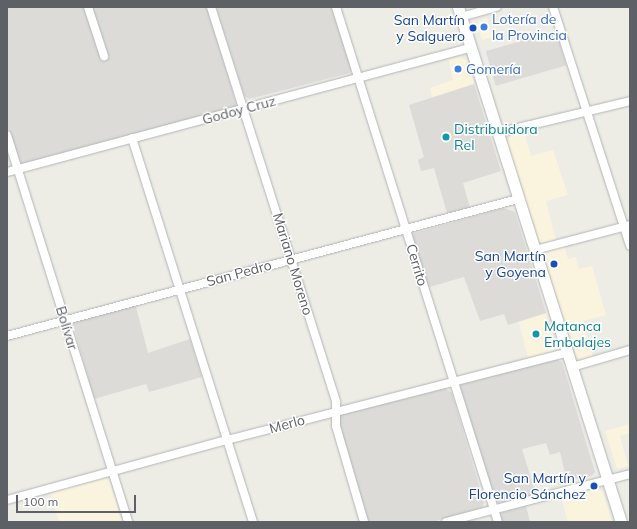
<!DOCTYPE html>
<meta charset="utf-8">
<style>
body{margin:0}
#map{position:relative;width:637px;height:529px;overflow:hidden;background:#edece5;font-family:Mulish,sans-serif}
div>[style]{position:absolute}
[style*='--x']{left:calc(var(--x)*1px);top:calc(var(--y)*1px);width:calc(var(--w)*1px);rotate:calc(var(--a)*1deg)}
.commercial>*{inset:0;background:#faf4de}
.industrial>*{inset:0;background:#dcdbd7;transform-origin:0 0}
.roads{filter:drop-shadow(0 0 1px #b2b5b8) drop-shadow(0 0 1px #b2b5b8)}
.minor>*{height:8px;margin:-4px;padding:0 4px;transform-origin:4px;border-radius:4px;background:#fff}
.secondary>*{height:11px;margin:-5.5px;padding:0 5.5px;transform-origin:5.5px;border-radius:5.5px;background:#fff}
.dots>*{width:11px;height:11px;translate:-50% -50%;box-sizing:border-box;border:2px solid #fff;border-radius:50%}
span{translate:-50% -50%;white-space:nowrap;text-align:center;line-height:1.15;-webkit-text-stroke:3px #fff;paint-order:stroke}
.shop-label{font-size:14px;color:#366cbe}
.left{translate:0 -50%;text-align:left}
.transit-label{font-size:14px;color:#164399}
.right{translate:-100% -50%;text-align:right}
.street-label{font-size:14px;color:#5d6064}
.culture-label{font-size:14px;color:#0d838f}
.frame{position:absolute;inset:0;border:8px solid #5d6064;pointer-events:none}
.scale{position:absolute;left:16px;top:495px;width:120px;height:18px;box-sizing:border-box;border:2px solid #5d6064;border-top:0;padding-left:5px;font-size:12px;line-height:14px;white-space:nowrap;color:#5d6064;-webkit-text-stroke:3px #fff;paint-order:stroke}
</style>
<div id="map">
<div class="commercial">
<div style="clip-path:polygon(487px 18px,493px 37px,482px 40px,477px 25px,479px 21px)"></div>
<div style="clip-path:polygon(460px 57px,468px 61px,474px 84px,432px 98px,430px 88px,453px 80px,449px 60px)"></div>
<div style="clip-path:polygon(524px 132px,531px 156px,553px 150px,568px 195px,546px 201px,556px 240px,543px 244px,538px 240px,507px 142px,510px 136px)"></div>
<div style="clip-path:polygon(564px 245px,568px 259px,576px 257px,579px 269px,592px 266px,606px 315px,583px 321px,593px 357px,581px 360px,575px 355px,543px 254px,544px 252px)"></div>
<div style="clip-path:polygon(546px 313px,555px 349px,552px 353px,528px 358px,519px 322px)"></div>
<div style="clip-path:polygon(630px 424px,630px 433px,620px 436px,628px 466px,617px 469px,605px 431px)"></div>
<div style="clip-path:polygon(103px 476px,109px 480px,122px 522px,59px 522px,50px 492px)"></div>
<div style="clip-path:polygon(598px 489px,603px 492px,612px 522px,568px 522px,561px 497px)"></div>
</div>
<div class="industrial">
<div style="clip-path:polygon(7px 7px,207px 7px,237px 106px,234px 109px,21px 164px,7px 125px)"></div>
<div style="clip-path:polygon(216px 7px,331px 7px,352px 68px,350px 73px,249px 99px,244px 95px)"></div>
<div style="left:556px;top:31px;width:36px;height:73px;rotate:74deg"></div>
<div style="clip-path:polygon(474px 84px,501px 171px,463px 183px,470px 208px,447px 213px,434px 168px,421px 171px,418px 160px,424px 157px,409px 105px)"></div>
<div style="clip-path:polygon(504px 208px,515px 212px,546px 313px,508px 325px,504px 314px,480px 321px,464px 277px,426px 288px,411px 234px)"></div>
<div style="clip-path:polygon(135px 303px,148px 353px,190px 339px,202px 377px,149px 392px,146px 384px,94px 399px,72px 321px)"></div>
<div style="clip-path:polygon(555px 359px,562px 362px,595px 472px,592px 476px,567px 481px,560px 452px,550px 455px,546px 443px,522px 449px,536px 495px,499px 503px,495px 501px,459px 385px)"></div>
<div style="clip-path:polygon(445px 388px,452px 393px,484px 502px,482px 508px,432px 522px,368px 522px,337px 420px,339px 415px)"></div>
<div style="clip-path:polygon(526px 506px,530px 522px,501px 522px,499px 516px,503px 512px)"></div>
</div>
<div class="roads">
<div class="minor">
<div style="--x:88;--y:7;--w:52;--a:71.9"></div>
<div style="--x:211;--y:7;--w:414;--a:72.4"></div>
<div style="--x:336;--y:402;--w:24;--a:90"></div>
<div style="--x:336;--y:426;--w:100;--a:73.7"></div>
<div style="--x:336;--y:7;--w:540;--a:72.54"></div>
<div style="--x:553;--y:7;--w:251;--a:72.1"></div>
<div style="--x:461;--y:17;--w:37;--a:-16"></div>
<div style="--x:497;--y:133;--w:137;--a:-13.5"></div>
<div style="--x:7;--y:135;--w:405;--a:72.6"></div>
<div style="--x:132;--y:138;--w:403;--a:72.5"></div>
<div style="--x:7;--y:172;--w:480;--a:-15"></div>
<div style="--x:535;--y:250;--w:98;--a:-14.7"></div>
<div style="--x:7;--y:336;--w:529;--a:-15.01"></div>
<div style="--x:572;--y:367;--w:60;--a:-16.3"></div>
<div style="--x:7;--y:500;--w:228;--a:-15.3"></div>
<div style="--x:227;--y:440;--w:351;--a:-14.4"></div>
<div style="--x:446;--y:522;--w:190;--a:-14.6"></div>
</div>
<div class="secondary">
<div style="--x:458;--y:7;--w:540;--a:72.44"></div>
</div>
</div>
<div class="dots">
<div style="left:484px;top:27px;background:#3f7fe0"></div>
<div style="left:473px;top:28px;background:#1a4fb4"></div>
<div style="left:458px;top:69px;background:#3f7fe0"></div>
<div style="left:446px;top:137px;background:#0f9aa8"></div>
<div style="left:554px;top:264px;background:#1a4fb4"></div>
<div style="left:536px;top:334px;background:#0f9aa8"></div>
<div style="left:594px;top:486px;background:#1a4fb4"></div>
</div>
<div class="shop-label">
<span class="left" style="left:492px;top:27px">Lotería de<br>la Provincia</span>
<span class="left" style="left:466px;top:69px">Gomería</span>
</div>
<div class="transit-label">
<span class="right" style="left:465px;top:28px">San Martín<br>y Salguero</span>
<span class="right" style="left:546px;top:264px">San Martín<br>y Goyena</span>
<span class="right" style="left:586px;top:486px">San Martín y<br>Florencio Sánchez</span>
</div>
<div class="street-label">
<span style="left:239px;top:110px;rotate:-15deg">Godoy Cruz</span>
<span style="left:293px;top:264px;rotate:73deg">Mariano Moreno</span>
<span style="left:417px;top:265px;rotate:73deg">Cerrito</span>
<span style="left:239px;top:273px;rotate:-15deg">San Pedro</span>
<span style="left:67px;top:328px;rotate:73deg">Bolívar</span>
<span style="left:287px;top:424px;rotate:-15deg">Merlo</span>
</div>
<div class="culture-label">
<span class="left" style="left:454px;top:137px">Distribuidora<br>Rel</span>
<span class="left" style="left:544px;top:334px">Matanca<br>Embalajes</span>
</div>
<div class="frame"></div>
<div class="scale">100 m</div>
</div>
